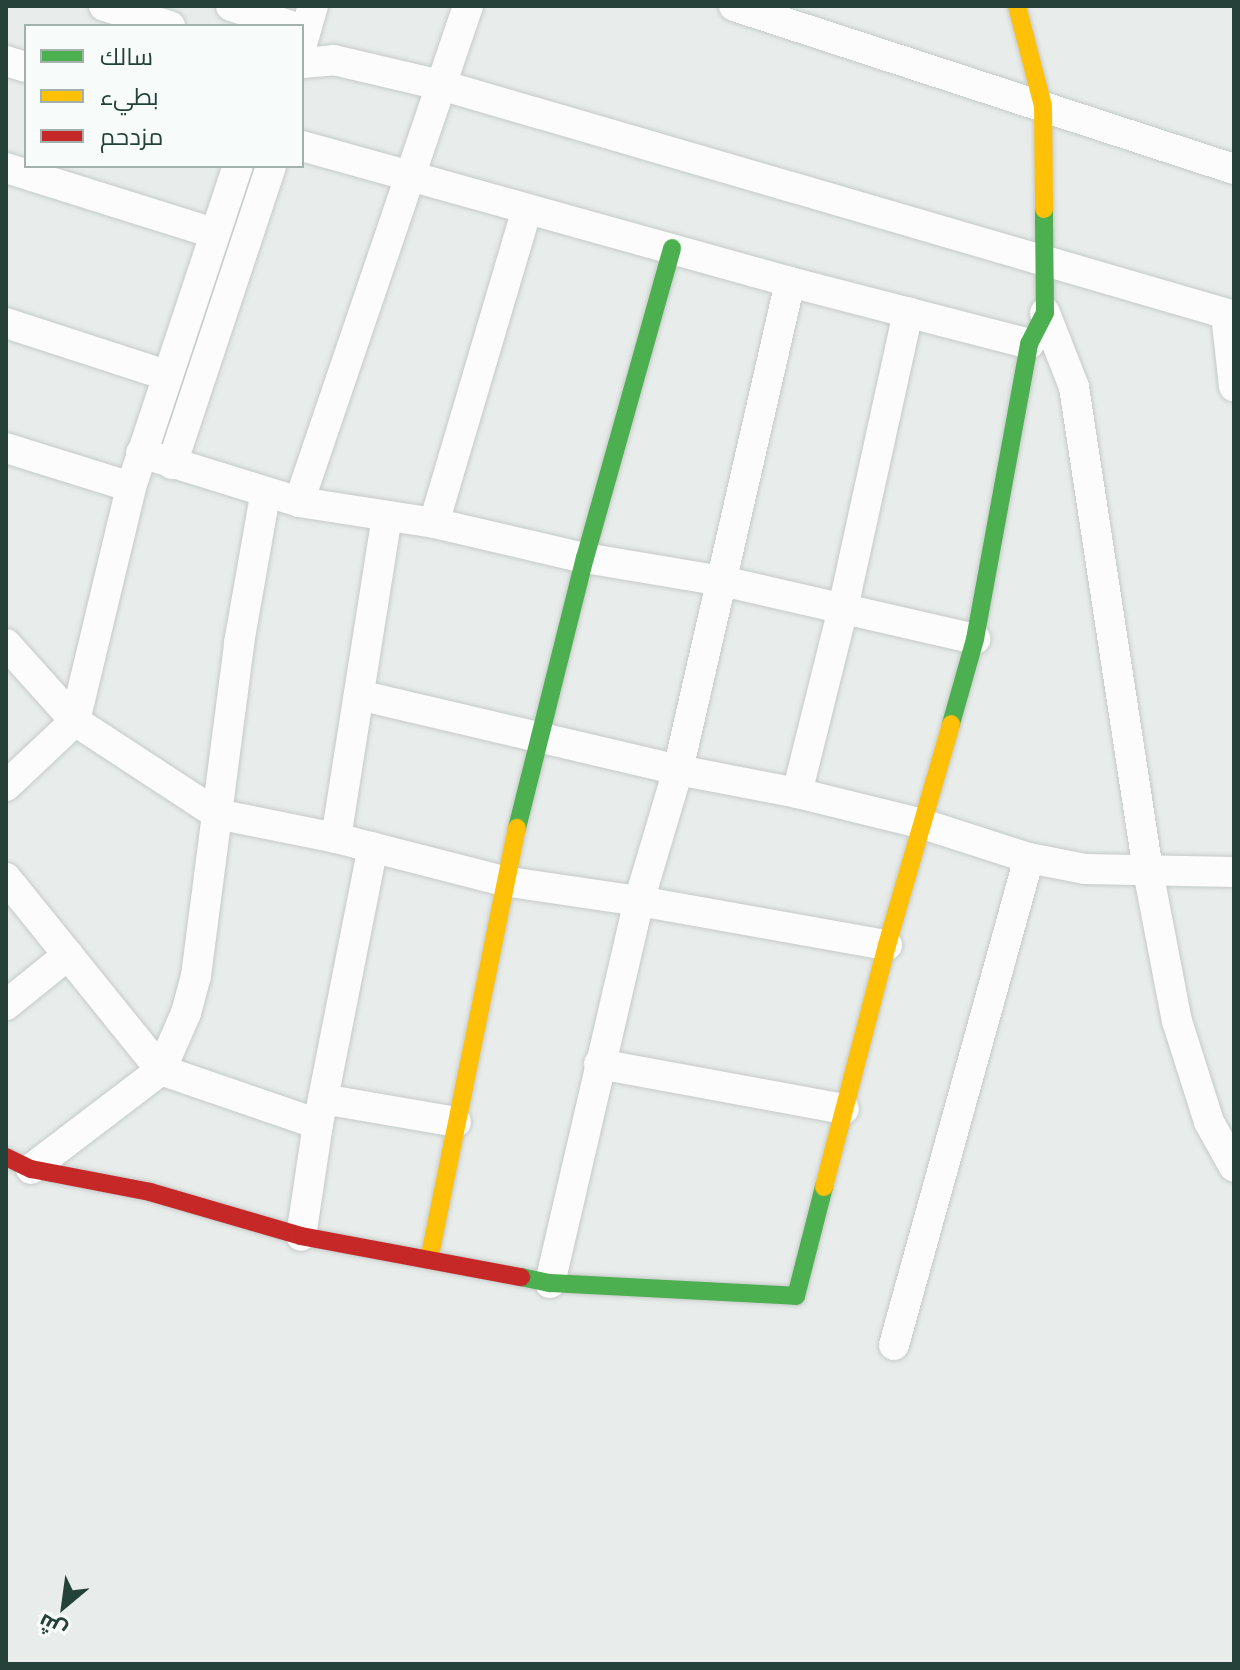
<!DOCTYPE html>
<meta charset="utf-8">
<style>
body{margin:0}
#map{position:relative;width:1240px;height:1670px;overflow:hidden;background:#e8edeb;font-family:"Archivo Narrow",Cairo,sans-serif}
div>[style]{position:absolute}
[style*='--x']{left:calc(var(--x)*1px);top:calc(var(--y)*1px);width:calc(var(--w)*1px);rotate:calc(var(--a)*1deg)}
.roads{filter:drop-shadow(0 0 2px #c5cac8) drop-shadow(0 0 2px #c5cac8)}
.street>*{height:30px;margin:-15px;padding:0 15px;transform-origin:15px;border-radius:15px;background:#fcfcfc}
.fast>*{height:18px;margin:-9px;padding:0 9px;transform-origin:9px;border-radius:9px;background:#4caf50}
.slow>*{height:18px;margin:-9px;padding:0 9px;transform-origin:9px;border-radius:9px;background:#ffc107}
.jam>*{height:18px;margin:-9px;padding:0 9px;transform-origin:9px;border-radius:9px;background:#c62828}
span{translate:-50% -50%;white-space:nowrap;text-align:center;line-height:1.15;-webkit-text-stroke:8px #f7fbf9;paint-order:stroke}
.frame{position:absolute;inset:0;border:8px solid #24423a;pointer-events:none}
.legend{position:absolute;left:24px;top:24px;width:280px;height:144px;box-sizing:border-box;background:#f7fbf9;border:2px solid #a3b1ad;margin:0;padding:10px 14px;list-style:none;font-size:24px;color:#24423a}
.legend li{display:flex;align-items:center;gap:16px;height:40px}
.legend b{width:40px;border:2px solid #a3b1ad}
.north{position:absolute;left:24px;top:1566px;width:80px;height:80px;-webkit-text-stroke:6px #f7fbf9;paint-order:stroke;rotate:209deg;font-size:22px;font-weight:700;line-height:32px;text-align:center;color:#24423a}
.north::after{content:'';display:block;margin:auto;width:28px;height:36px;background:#24423a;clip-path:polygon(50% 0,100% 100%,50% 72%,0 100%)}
</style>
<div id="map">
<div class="roads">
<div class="street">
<div style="--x:104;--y:6;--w:69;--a:16.9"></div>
<div style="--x:231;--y:6;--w:63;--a:18.4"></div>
<div style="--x:734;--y:6;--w:526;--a:18.06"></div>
<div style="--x:302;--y:44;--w:40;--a:-74"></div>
<div style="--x:6;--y:61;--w:21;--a:17"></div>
<div style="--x:302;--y:63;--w:32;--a:-5"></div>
<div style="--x:334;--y:60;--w:110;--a:13.2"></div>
<div style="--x:441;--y:85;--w:826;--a:16.24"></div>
<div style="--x:302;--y:146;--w:507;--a:15.57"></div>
<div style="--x:790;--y:282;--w:247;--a:14.5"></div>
<div style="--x:6;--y:168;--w:217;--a:17.4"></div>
<div style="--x:1045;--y:313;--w:79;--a:68.6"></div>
<div style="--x:1074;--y:387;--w:490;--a:81.3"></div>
<div style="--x:1148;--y:871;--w:153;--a:79.1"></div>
<div style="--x:1177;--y:1021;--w:106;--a:72.4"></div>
<div style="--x:1209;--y:1122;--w:51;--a:60.9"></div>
<div style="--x:1226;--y:314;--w:73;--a:83.7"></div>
<div style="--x:6;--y:323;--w:168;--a:18"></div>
<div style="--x:6;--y:448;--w:131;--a:17.3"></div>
<div style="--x:141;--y:453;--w:165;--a:17.2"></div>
<div style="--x:299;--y:502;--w:137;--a:8.8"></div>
<div style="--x:434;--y:523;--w:155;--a:13.1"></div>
<div style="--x:585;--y:558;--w:139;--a:9.5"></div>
<div style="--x:722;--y:581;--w:260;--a:12.9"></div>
<div style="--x:172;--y:464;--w:314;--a:-71.6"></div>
<div style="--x:299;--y:502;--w:524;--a:-71.18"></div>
<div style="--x:434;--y:523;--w:327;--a:-73.5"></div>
<div style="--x:6;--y:644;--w:103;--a:48.1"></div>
<div style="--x:75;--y:721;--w:170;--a:33.2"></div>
<div style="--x:217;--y:814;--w:121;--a:11.4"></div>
<div style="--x:336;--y:838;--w:172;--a:14.4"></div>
<div style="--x:503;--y:881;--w:137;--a:8.4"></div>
<div style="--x:639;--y:901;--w:252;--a:10.1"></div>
<div style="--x:359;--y:695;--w:328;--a:13.2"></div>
<div style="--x:678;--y:770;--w:121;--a:10.9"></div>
<div style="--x:797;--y:793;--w:130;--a:13.8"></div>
<div style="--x:923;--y:824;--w:111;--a:17.8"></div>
<div style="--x:1029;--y:858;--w:57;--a:11.1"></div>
<div style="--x:1085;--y:869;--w:149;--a:1.2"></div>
<div style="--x:6;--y:786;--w:95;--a:-43.3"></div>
<div style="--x:75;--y:721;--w:241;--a:-76.5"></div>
<div style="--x:131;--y:487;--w:338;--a:-71.6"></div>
<div style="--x:797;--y:793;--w:191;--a:-76"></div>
<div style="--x:843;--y:608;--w:303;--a:-77.6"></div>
<div style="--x:336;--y:838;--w:326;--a:-81"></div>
<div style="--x:6;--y:878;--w:247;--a:51.1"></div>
<div style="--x:161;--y:1070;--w:166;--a:19"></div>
<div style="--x:318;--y:1124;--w:113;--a:98.6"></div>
<div style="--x:6;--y:1005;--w:80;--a:-38.9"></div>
<div style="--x:599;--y:1064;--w:249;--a:10.4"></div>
<div style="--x:323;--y:1099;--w:135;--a:9.8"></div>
<div style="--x:318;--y:1124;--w:282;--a:-78.8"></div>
<div style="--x:31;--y:1169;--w:163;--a:-37.3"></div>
<div style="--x:161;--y:1070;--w:62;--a:-66.3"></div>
<div style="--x:186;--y:1013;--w:38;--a:-75"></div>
<div style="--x:196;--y:976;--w:336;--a:-82.6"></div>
<div style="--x:239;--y:643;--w:150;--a:-80"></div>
<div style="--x:550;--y:1283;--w:392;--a:-76.9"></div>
<div style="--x:639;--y:901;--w:137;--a:-73.4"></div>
<div style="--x:678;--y:770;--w:501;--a:-77.07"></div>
<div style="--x:894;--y:1345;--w:505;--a:-74.51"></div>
</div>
<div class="fast">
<div style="--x:951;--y:724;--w:88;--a:-74.2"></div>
<div style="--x:975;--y:639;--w:300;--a:-79.6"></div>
<div style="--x:1029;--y:344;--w:35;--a:-63"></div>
<div style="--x:1045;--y:313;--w:104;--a:-90.6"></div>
<div style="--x:517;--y:828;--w:278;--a:-75.9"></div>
<div style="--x:585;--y:558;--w:322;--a:-74.3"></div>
<div style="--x:521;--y:1277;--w:30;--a:12"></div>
<div style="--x:550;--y:1283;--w:246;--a:3"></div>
<div style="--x:796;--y:1296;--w:113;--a:-75.6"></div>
</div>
<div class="slow">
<div style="--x:1017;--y:6;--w:103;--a:75.4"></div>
<div style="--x:1043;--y:106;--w:103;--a:89.4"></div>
<div style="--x:824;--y:1187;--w:250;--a:-75.4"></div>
<div style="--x:887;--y:945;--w:230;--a:-73.8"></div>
<div style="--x:429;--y:1260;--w:441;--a:-78.5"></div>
</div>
<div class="jam">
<div style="--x:6;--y:1157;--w:28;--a:26"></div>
<div style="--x:31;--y:1169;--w:121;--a:10.9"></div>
<div style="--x:150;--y:1192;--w:157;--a:16.2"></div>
<div style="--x:301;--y:1236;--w:224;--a:10.6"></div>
</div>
</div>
<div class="frame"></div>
<ul class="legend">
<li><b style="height:10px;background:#4caf50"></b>سالك</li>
<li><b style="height:10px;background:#ffc107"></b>بطيء</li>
<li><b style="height:10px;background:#c62828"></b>مزدحم</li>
</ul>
<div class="north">ش</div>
</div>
